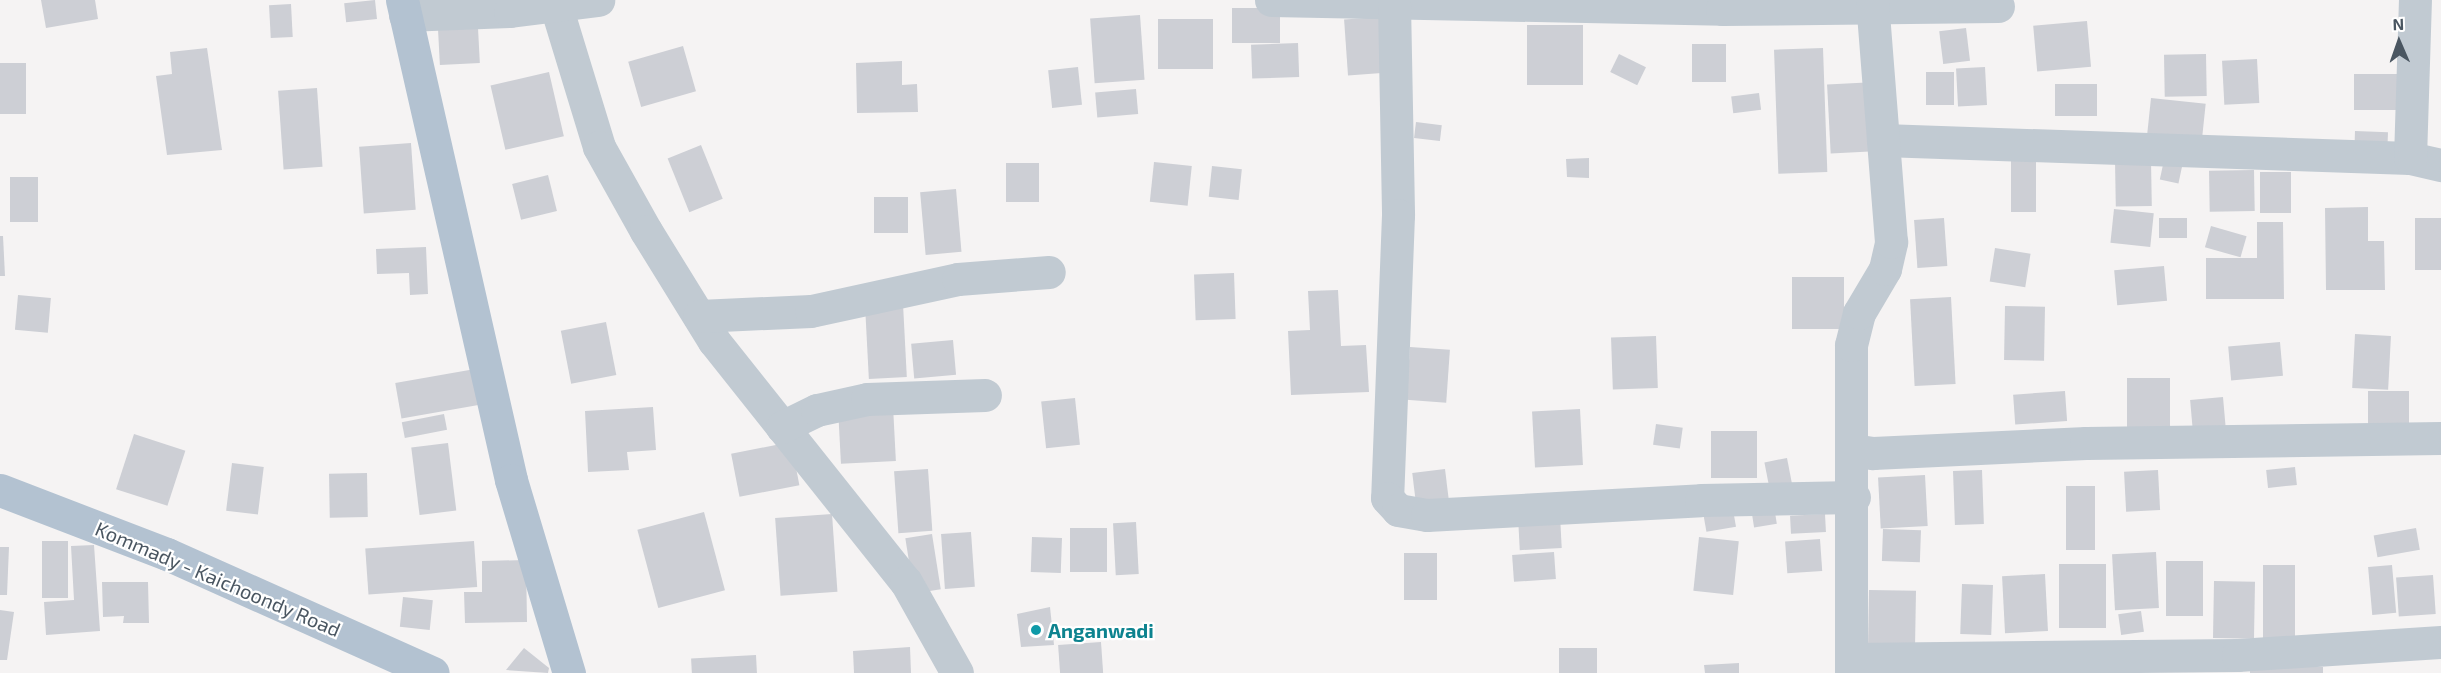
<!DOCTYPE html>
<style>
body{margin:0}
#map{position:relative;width:2441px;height:673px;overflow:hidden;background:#f5f3f3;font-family:"Exo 2",sans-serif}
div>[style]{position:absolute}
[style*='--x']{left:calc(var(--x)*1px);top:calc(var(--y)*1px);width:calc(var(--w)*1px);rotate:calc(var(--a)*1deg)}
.building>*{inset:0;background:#cdcfd5;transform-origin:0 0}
.minor>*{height:33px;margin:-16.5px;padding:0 16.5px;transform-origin:16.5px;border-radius:16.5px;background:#c1cad2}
.major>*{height:33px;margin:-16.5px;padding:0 16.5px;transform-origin:16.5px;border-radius:16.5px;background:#b3c2d1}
.dots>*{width:16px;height:16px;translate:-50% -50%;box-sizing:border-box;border:3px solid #fff;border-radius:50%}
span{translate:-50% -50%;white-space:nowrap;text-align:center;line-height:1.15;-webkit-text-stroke:4.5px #fff;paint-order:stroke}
.street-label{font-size:20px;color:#4a5661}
.culture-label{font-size:20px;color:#0d838f;font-weight:700}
.left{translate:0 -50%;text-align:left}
.north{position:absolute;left:2369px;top:12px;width:60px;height:60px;-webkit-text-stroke:4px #fff;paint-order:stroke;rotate:358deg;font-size:16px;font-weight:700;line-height:24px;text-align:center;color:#4a5661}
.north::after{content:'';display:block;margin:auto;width:21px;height:27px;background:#4a5661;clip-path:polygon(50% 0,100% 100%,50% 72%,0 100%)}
</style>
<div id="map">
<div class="building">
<div style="clip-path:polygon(41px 0,95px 0,98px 19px,46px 28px)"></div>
<div style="left:375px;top:0;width:19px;height:31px;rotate:84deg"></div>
<div style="left:291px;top:4px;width:33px;height:22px;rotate:87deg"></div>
<div style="left:1232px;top:8px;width:48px;height:35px"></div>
<div style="left:1140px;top:15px;width:65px;height:50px;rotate:86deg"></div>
<div style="left:1381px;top:17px;width:56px;height:37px;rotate:86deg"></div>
<div style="left:1213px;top:19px;width:50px;height:55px;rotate:90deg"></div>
<div style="left:2087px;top:21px;width:46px;height:54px;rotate:85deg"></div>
<div style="left:1527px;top:25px;width:56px;height:60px"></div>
<div style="left:478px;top:28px;width:35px;height:40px;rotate:87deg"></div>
<div style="left:1966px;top:28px;width:33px;height:27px;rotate:83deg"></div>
<div style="left:1298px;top:43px;width:34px;height:47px;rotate:88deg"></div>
<div style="left:1692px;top:44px;width:34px;height:38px"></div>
<div style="left:683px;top:46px;width:47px;height:57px;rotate:74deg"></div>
<div style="clip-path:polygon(207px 48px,222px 150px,167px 155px,156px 76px,172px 74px,170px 52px)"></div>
<div style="left:1823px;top:48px;width:124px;height:49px;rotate:88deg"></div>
<div style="left:1619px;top:54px;width:30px;height:20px;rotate:26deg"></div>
<div style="left:2206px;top:54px;width:42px;height:42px;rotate:89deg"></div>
<div style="left:2257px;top:59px;width:44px;height:35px;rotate:87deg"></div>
<div style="clip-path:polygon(902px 61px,902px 85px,917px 84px,918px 112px,857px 113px,856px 63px)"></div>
<div style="left:0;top:63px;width:26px;height:51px"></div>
<div style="left:1078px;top:67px;width:38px;height:30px;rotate:84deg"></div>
<div style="left:1985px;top:67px;width:38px;height:29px;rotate:87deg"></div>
<div style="left:549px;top:72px;width:66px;height:60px;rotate:77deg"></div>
<div style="left:1954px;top:72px;width:33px;height:28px;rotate:90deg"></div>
<div style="left:2401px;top:74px;width:36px;height:47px;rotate:90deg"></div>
<div style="left:1876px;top:82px;width:69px;height:49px;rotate:87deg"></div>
<div style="left:2097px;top:84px;width:32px;height:42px;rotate:90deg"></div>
<div style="left:317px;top:88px;width:79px;height:39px;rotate:86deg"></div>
<div style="left:1136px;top:89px;width:25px;height:41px;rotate:85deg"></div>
<div style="left:1759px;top:93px;width:17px;height:28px;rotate:83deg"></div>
<div style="left:2151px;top:98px;width:55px;height:39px;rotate:6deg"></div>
<div style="left:1416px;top:122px;width:26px;height:16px;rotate:7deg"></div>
<div style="left:2355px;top:131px;width:33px;height:17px;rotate:2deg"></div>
<div style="left:411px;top:143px;width:67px;height:52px;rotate:86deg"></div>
<div style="left:701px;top:145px;width:58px;height:36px;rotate:68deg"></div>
<div style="left:2011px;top:155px;width:25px;height:57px"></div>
<div style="clip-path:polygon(1589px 158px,1589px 178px,1567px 177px,1566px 159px)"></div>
<div style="left:2151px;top:160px;width:46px;height:36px;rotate:89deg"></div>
<div style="left:2164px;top:160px;width:19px;height:20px;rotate:12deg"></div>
<div style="left:1154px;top:162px;width:38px;height:40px;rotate:6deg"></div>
<div style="left:1006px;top:163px;width:33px;height:39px"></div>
<div style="left:1212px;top:166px;width:30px;height:31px;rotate:6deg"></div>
<div style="left:2254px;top:170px;width:41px;height:45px;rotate:89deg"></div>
<div style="left:2260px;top:172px;width:31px;height:41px"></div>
<div style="left:548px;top:175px;width:37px;height:37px;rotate:76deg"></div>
<div style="left:10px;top:177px;width:28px;height:45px"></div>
<div style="left:956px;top:189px;width:63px;height:36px;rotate:85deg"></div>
<div style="left:874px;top:197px;width:34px;height:36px"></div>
<div style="clip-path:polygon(2368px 207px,2368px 241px,2384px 241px,2385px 290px,2326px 290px,2325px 208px)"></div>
<div style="left:2114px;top:209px;width:40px;height:34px;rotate:6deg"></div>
<div style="left:1944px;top:218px;width:48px;height:30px;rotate:86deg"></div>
<div style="left:2159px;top:218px;width:28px;height:20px"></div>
<div style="left:2441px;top:218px;width:52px;height:26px;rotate:90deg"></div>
<div style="clip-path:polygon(2257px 222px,2283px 222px,2284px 299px,2206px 299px,2206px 258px,2257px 258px)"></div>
<div style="left:2211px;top:226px;width:37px;height:22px;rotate:16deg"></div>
<div style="clip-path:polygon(0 236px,3px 236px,5px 276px,0 276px)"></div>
<div style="clip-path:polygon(426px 247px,428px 294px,410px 295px,409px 273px,377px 274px,376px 249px)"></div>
<div style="left:1995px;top:248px;width:36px;height:34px;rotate:9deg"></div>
<div style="left:2164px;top:266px;width:35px;height:50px;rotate:85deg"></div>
<div style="left:1234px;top:273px;width:46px;height:40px;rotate:88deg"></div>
<div style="left:1844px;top:277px;width:52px;height:52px;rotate:90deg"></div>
<div style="clip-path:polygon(1338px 290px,1341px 346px,1366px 345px,1369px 392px,1291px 395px,1288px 331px,1310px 330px,1308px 291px)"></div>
<div style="left:18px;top:295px;width:33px;height:35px;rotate:5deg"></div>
<div style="left:1951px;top:297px;width:87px;height:41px;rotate:87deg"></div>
<div style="left:903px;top:304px;width:73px;height:38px;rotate:87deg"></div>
<div style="left:2005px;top:306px;width:40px;height:54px;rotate:1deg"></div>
<div style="left:606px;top:322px;width:54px;height:46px;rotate:79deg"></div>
<div style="left:2355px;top:334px;width:36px;height:54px;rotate:3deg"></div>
<div style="left:1656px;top:336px;width:52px;height:45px;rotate:88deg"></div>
<div style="left:953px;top:340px;width:35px;height:42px;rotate:85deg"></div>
<div style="left:2280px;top:342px;width:34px;height:52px;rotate:85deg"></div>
<div style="left:1410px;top:347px;width:40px;height:53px;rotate:4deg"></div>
<div style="left:475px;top:369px;width:36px;height:81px;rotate:80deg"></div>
<div style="left:2127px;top:378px;width:43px;height:54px"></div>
<div style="left:2065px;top:391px;width:30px;height:52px;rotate:86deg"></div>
<div style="left:2368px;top:391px;width:41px;height:42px"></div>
<div style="left:2223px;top:397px;width:33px;height:33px;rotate:85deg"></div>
<div style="left:1075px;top:398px;width:47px;height:34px;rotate:84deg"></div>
<div style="left:893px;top:406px;width:55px;height:55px;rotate:87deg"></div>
<div style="clip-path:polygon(653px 407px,656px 450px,627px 452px,629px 470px,588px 472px,585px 411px)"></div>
<div style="left:1580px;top:409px;width:56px;height:48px;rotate:87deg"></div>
<div style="left:444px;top:414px;width:16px;height:43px;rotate:79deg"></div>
<div style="left:1656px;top:424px;width:27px;height:21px;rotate:8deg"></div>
<div style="left:1711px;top:431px;width:46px;height:47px"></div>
<div style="left:134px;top:434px;width:54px;height:58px;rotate:18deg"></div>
<div style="left:791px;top:442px;width:44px;height:61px;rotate:79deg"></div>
<div style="left:448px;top:443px;width:68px;height:37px;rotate:83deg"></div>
<div style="left:1787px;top:458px;width:31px;height:23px;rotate:79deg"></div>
<div style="left:232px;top:463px;width:32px;height:48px;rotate:7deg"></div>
<div style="left:2295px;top:467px;width:18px;height:29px;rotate:84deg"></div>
<div style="left:928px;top:469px;width:62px;height:34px;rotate:86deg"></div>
<div style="left:1445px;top:469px;width:32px;height:33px;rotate:83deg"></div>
<div style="left:1982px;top:470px;width:54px;height:29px;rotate:88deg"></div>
<div style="left:2158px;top:470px;width:40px;height:34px;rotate:87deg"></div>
<div style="left:367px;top:473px;width:44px;height:38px;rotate:89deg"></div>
<div style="left:1925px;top:475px;width:51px;height:47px;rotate:87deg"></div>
<div style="left:2066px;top:486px;width:29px;height:64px"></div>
<div style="left:1732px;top:504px;width:23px;height:30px;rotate:80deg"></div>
<div style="left:1774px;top:506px;width:18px;height:23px;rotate:81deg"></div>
<div style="left:704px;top:512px;width:81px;height:69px;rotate:75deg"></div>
<div style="left:832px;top:514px;width:78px;height:57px;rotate:86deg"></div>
<div style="left:1825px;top:514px;width:18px;height:35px;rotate:87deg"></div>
<div style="left:1560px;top:515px;width:33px;height:42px;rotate:87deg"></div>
<div style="left:1136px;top:522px;width:52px;height:23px;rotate:87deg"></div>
<div style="left:1070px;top:528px;width:37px;height:44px"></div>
<div style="left:2416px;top:528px;width:22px;height:43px;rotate:80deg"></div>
<div style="left:1883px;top:529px;width:38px;height:32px;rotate:2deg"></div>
<div style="left:971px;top:532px;width:55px;height:30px;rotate:86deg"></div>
<div style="left:932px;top:534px;width:56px;height:27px;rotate:81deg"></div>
<div style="left:1032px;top:537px;width:30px;height:35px;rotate:2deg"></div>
<div style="left:1699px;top:537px;width:40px;height:54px;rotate:6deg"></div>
<div style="left:1820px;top:539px;width:32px;height:35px;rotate:86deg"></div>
<div style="left:42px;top:541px;width:26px;height:57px"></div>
<div style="left:474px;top:541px;width:46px;height:109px;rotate:86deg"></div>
<div style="clip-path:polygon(94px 545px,100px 631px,46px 635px,44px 602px,74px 600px,71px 546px)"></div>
<div style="clip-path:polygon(0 547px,9px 547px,7px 595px,0 595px)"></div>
<div style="left:1554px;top:552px;width:27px;height:42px;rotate:86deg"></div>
<div style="left:2156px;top:552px;width:56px;height:44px;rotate:87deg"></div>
<div style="left:1404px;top:553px;width:33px;height:47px"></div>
<div style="clip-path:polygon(526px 560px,527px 622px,465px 623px,464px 592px,482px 592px,482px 561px)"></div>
<div style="left:2166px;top:561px;width:37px;height:55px"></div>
<div style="left:2059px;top:564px;width:47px;height:64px"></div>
<div style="left:2263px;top:565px;width:32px;height:77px"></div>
<div style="left:2392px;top:565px;width:48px;height:24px;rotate:85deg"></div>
<div style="left:2045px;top:574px;width:57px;height:43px;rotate:87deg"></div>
<div style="left:2433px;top:575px;width:39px;height:37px;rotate:86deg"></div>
<div style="left:2214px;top:581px;width:41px;height:57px;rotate:1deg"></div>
<div style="clip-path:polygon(102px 582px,148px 582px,149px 623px,123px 623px,124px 616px,103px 617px)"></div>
<div style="left:1962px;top:584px;width:31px;height:50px;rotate:2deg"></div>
<div style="left:1869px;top:590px;width:47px;height:59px;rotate:1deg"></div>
<div style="left:403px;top:597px;width:30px;height:30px;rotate:6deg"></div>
<div style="clip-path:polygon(1050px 607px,1054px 645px,1021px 647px,1017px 614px)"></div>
<div style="clip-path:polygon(0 610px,14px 612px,7px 660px,0 660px)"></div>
<div style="left:2141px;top:611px;width:21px;height:23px;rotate:82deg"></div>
<div style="left:1101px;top:642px;width:31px;height:43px;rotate:86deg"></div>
<div style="clip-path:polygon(910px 647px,911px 673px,854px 673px,853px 651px)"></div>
<div style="clip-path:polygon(524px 648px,549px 668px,548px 673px,506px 670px)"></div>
<div style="left:1559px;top:648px;width:38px;height:25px"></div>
<div style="left:756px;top:655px;width:18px;height:65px;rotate:87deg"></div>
<div style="clip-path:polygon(1739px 663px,1739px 673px,1705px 673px,1704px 665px)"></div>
<div style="clip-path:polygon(2250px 665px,2323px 667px,2323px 673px,2250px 673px)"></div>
</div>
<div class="minor">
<div style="--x:1271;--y:0;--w:451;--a:1.1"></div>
<div style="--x:1722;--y:9;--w:276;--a:-0.6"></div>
<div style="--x:1394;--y:3;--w:212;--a:88.9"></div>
<div style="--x:1398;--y:215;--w:283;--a:92.2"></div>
<div style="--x:1387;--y:498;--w:16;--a:47"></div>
<div style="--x:1398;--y:510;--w:29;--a:10"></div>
<div style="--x:1427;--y:515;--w:274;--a:-3.1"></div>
<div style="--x:1701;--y:500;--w:153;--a:-1.1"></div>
<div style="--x:556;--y:6;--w:147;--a:73"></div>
<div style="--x:599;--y:147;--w:96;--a:60.8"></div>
<div style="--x:646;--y:231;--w:129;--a:58.3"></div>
<div style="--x:714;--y:341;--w:308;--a:51.5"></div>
<div style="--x:906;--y:582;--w:104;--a:60.7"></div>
<div style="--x:405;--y:15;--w:105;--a:-2.2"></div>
<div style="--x:510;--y:11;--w:89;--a:-7.1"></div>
<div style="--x:1883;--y:140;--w:527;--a:1.96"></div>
<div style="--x:2410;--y:158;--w:32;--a:13"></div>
<div style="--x:2410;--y:158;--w:158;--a:-88.2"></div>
<div style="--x:699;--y:316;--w:112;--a:-2.6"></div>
<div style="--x:811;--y:311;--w:150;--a:-12.3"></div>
<div style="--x:958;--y:279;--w:91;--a:-4.4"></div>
<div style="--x:782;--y:427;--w:39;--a:-26"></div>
<div style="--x:817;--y:410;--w:51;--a:-12.4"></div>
<div style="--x:867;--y:399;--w:118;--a:-1.9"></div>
<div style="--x:1853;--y:450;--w:20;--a:9"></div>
<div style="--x:1873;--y:453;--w:213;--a:-2.7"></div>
<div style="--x:2086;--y:443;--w:355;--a:-0.8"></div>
<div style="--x:1851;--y:659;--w:387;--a:-0.6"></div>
<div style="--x:2238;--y:655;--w:203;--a:-3.7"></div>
<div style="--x:1851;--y:673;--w:328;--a:-90"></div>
<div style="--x:1851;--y:345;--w:33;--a:-76"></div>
<div style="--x:1859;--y:313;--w:51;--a:-59.4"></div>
<div style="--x:1885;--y:269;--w:28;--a:-77"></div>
<div style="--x:1891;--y:242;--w:243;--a:-94.5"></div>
</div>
<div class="major">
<div style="--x:402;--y:0;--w:492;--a:77.2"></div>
<div style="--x:511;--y:480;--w:202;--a:73.3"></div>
<div style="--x:0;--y:490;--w:179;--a:21"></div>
<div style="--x:167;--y:554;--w:291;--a:24.1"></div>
</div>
<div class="dots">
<div style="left:1036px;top:630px;background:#0f9aa8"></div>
</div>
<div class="street-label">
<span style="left:218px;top:579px;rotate:23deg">Kommady - Kaichoondy Road</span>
</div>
<div class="culture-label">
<span class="left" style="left:1048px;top:630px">Anganwadi</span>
</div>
<div class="north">N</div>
</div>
